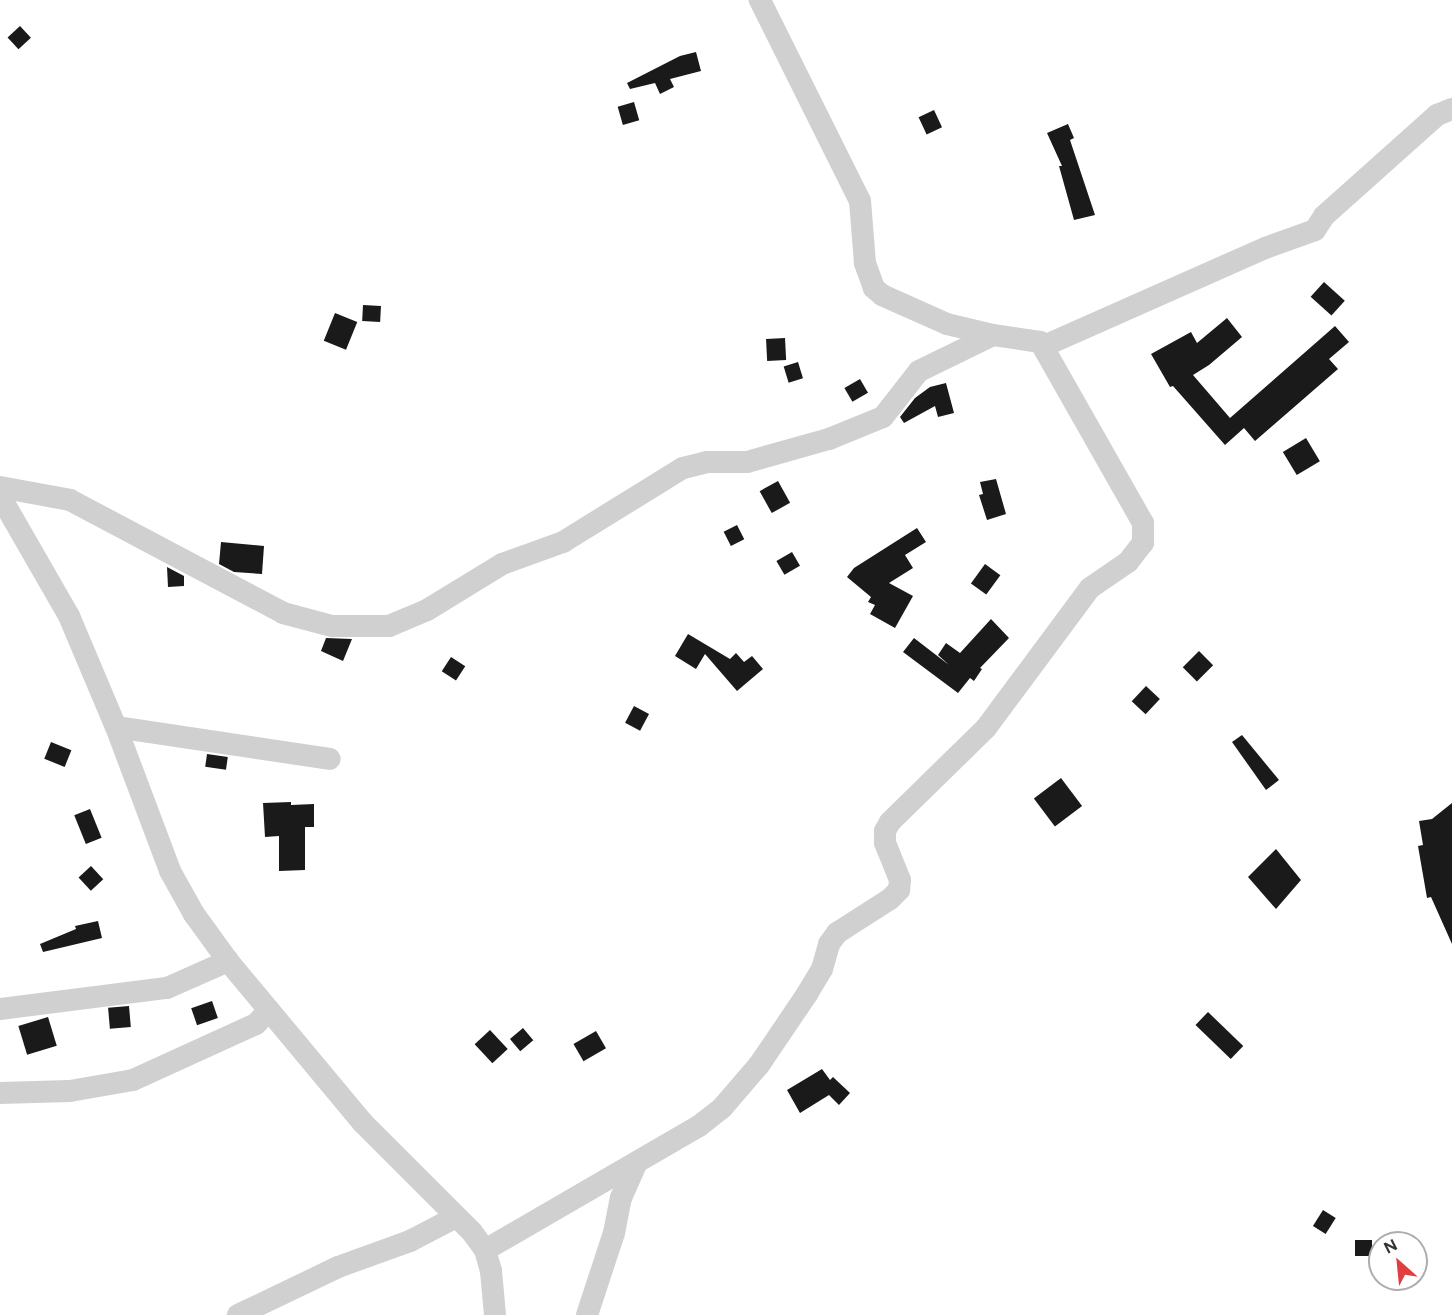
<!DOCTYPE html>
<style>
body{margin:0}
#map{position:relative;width:1452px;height:1315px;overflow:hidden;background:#fff;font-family:Figtree,sans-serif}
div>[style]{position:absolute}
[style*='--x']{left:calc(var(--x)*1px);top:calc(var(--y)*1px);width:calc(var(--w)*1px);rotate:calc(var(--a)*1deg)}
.building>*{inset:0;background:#1a1a1a;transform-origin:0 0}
.minor>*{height:22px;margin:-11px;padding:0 11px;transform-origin:11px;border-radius:11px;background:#d0d0d0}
span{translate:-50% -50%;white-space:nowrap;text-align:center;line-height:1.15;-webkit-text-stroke:6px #fff;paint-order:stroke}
.north{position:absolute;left:1368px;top:1231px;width:60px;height:60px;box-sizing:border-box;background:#fff;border:2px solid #adadad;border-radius:50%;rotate:333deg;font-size:16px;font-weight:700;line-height:24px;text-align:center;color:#333}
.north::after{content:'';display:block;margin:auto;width:21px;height:27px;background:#e03e41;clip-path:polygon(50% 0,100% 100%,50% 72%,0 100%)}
</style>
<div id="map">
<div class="building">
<div style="left:20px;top:26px;width:16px;height:17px;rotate:47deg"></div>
<div style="clip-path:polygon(696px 52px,701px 71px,670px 79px,674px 87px,660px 94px,655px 83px,630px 89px,627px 83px,680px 56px)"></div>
<div style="left:634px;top:102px;width:19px;height:17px;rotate:74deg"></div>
<div style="left:934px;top:110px;width:19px;height:17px;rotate:65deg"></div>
<div style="clip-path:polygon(1068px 124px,1074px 138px,1070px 140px,1095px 215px,1074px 220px,1059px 166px,1062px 166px,1047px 133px)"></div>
<div style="left:1324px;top:282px;width:28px;height:20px;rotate:42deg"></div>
<div style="left:363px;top:305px;width:18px;height:16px;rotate:3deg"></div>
<div style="left:335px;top:313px;width:24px;height:30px;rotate:22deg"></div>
<div style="clip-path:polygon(1227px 318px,1242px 337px,1209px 365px,1193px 375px,1230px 418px,1335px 326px,1349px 342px,1329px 359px,1338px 369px,1255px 441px,1244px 428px,1225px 445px,1173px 386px,1170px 387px,1151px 354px,1191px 332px,1197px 343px)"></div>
<div style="left:785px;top:338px;width:22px;height:19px;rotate:87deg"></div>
<div style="left:798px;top:362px;width:17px;height:15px;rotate:73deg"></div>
<div style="left:860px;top:379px;width:16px;height:18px;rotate:60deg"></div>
<div style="clip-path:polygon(946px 383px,954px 413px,938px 417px,935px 406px,904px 423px,900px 417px,915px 398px,930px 387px)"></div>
<div style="left:1306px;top:438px;width:27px;height:27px;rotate:59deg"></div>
<div style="clip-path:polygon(996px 479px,1006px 514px,987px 520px,979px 495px,983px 494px,980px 482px)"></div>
<div style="left:778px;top:481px;width:25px;height:21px;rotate:61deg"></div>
<div style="left:737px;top:525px;width:16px;height:15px;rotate:63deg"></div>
<div style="clip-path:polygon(917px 528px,926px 542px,905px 555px,913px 568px,889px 583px,913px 596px,895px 628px,870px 614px,875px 605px,868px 602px,871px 597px,847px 577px,854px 568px)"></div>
<div style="clip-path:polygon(221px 542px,264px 546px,262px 574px,234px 572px,219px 564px)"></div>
<div style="left:792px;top:552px;width:16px;height:18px;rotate:60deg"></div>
<div style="left:985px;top:564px;width:19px;height:24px;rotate:36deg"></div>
<div style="clip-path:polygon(167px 567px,184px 576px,184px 586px,168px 587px)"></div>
<div style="clip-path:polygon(991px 619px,1009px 638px,980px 668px,982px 669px,974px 681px,970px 678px,958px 693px,903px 652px,914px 638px,949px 665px,938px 655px,946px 643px,960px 653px)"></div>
<div style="clip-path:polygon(688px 634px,730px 659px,736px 653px,744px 662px,752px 656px,763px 669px,737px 691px,705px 654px,696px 669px,675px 656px)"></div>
<div style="clip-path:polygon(326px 638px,352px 639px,343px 661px,321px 651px)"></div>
<div style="left:1199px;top:651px;width:20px;height:23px;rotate:45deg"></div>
<div style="left:451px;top:657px;width:17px;height:17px;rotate:33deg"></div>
<div style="left:1146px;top:686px;width:19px;height:21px;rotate:43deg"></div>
<div style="left:634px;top:706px;width:17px;height:19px;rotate:28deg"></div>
<div style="clip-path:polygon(1242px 735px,1279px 780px,1266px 790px,1232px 742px)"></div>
<div style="left:51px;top:742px;width:22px;height:18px;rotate:22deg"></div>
<div style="left:207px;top:754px;width:21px;height:13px;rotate:8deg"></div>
<div style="left:1061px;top:778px;width:35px;height:34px;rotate:53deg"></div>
<div style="clip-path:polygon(291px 802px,291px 805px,314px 804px,314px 827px,305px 827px,305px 870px,279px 871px,279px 836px,265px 837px,263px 803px)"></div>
<div style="clip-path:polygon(1452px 803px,1452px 944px,1431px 897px,1427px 898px,1418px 846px,1423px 845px,1419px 821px,1432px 819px)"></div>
<div style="left:90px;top:809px;width:31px;height:17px;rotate:68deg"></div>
<div style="clip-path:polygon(1276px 849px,1301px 880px,1276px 909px,1248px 877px)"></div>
<div style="left:91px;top:866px;width:18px;height:17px;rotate:47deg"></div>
<div style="clip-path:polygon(98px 921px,102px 938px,43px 952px,40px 944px,76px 929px,75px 926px)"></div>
<div style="left:212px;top:1001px;width:18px;height:22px;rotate:71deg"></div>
<div style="left:129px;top:1006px;width:21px;height:21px;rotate:85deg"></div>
<div style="left:1208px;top:1012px;width:49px;height:18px;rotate:44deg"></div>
<div style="left:48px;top:1017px;width:30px;height:31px;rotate:73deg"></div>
<div style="left:523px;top:1028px;width:16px;height:17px;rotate:50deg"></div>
<div style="left:490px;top:1030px;width:26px;height:21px;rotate:47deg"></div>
<div style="left:596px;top:1031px;width:20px;height:26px;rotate:60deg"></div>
<div style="clip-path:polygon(822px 1069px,830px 1080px,833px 1077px,850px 1093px,839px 1105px,829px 1095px,800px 1113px,787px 1090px)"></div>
<div style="left:1323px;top:1210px;width:15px;height:19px;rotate:32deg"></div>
<div style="left:1355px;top:1240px;width:17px;height:16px"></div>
</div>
<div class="minor">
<div style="--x:1044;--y:346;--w:242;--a:-23.9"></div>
<div style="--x:1265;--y:248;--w:53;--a:-19.8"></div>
<div style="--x:1315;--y:230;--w:17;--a:-57"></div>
<div style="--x:1324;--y:216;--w:152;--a:-41.8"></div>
<div style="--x:1437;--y:115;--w:16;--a:-22"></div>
<div style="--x:0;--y:487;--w:71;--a:10.5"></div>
<div style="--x:70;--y:500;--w:241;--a:27.9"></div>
<div style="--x:283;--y:613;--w:51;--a:14.9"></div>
<div style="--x:332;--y:626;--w:57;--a:0"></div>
<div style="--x:389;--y:626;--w:41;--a:-22.8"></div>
<div style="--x:427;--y:610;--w:88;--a:-31.5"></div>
<div style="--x:502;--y:564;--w:65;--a:-19.8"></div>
<div style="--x:563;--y:542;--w:141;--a:-31.7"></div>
<div style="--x:683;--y:468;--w:25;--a:-14"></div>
<div style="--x:707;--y:462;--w:40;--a:0"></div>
<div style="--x:747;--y:462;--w:85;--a:-15.7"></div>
<div style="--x:829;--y:439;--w:58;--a:-22.2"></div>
<div style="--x:883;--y:417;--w:58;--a:-52"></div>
<div style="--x:919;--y:371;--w:82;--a:-25.9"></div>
<div style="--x:0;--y:496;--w:138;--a:60.1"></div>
<div style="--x:69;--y:616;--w:121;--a:67.1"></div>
<div style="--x:116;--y:727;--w:154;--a:69.4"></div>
<div style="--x:170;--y:871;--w:49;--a:60.8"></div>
<div style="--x:194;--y:914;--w:58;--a:54.1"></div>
<div style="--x:228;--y:961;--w:211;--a:50.2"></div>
<div style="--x:363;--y:1123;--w:154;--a:45"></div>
<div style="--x:472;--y:1232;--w:22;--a:54"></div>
<div style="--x:485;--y:1250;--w:22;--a:74"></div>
<div style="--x:491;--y:1271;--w:44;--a:84.8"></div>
<div style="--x:116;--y:727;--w:216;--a:8.5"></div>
<div style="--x:0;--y:1009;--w:168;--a:-7.2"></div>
<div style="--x:167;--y:988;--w:67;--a:-23.9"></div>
<div style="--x:0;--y:1093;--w:70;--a:-1.6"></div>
<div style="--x:70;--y:1091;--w:64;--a:-9.9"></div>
<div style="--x:133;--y:1080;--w:135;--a:-24.5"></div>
<div style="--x:256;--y:1024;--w:19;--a:-47"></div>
<div style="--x:485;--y:1250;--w:247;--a:-30.1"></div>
<div style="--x:699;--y:1126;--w:29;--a:-38"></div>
<div style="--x:722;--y:1108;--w:57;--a:-49.3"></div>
<div style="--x:759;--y:1065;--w:86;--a:-55.9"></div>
<div style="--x:807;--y:994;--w:29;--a:-59"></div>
<div style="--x:822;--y:969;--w:26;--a:-74"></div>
<div style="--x:829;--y:944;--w:14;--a:-54"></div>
<div style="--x:837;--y:933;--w:63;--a:-32.7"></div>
<div style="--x:890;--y:899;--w:13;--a:-45"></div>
<div style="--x:899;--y:890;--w:10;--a:-84"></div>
<div style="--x:900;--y:880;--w:40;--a:-112"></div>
<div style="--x:885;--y:843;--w:12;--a:-90"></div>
<div style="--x:885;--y:831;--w:10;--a:-61"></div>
<div style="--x:890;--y:822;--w:134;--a:-44.4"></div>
<div style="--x:986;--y:728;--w:174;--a:-53.4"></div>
<div style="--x:1090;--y:588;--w:46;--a:-34.4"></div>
<div style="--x:1128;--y:562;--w:24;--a:-52"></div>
<div style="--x:1143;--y:543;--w:20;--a:-90"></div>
<div style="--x:1143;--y:523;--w:208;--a:-119.6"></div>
<div style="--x:1040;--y:342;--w:48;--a:-171.5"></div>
<div style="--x:993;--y:335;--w:47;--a:-166.6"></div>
<div style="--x:947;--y:324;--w:71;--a:-156"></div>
<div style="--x:882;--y:295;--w:11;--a:-139"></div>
<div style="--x:874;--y:288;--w:27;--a:-110"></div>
<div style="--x:865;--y:263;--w:62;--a:-94.6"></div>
<div style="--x:860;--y:201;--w:225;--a:-116.5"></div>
<div style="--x:238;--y:1315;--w:111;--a:-25.6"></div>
<div style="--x:338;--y:1267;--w:77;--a:-19.9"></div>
<div style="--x:410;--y:1241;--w:52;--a:-27.6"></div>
<div style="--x:587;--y:1315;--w:86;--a:-71.8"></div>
<div style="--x:614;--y:1233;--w:36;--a:-79"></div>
<div style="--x:621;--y:1198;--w:39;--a:-66"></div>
</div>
<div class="north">N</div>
</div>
